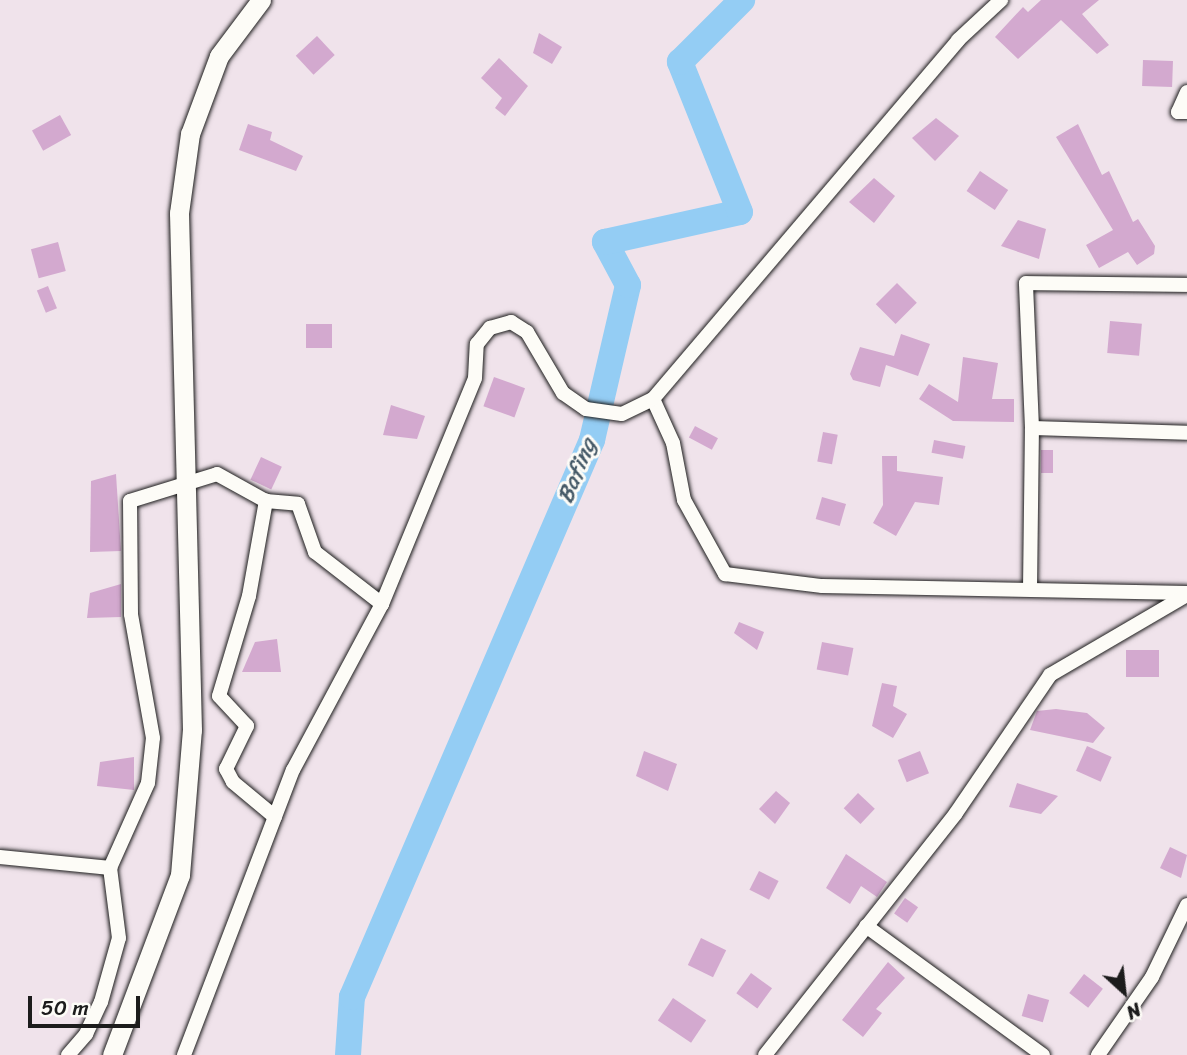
<!DOCTYPE html>
<style>
body{margin:0}
#map{position:relative;width:1187px;height:1055px;overflow:hidden;background:#f0e3eb;font-family:Sriracha,sans-serif}
div>[style]{position:absolute}
[style*='--x']{left:calc(var(--x)*1px);top:calc(var(--y)*1px);width:calc(var(--w)*1px);rotate:calc(var(--a)*1deg)}
.river>*{height:26px;margin:-13px;padding:0 13px;transform-origin:13px;border-radius:13px;background:#94cdf4}
.building>*{inset:0;background:#d3a9cf;transform-origin:0 0}
.roads{filter:drop-shadow(0 0 2px #1c1c1c) drop-shadow(0 0 2px #1c1c1c)}
.street>*{height:14px;margin:-7px;padding:0 7px;transform-origin:7px;border-radius:7px;background:#fdfcf7}
.secondary>*{height:19px;margin:-9.5px;padding:0 9.5px;transform-origin:9.5px;border-radius:9.5px;background:#fdfcf7}
span{translate:-50% -50%;white-space:nowrap;text-align:center;line-height:1.15;-webkit-text-stroke:6px #fdfcf7;paint-order:stroke}
.water-label{font-size:23px;color:#465a68;font-style:italic}
.north{position:absolute;left:1089px;top:957px;width:70px;height:70px;-webkit-text-stroke:5px #fdfcf7;paint-order:stroke;rotate:153deg;font-size:19px;font-weight:700;line-height:28px;text-align:center;color:#1c1c1c}
.north::after{content:'';display:block;margin:auto;width:24px;height:32px;background:#1c1c1c;clip-path:polygon(50% 0,100% 100%,50% 72%,0 100%)}
.scale{position:absolute;left:28px;top:996px;width:112px;height:32px;box-sizing:border-box;border:4px solid #1c1c1c;border-top:0;padding-left:9px;font-size:21px;line-height:24px;white-space:nowrap;color:#1c1c1c;-webkit-text-stroke:5px #fdfcf7;paint-order:stroke}
</style>
<div id="map">
<div class="river">
<div style="--x:348;--y:1055;--w:58;--a:-86.1"></div>
<div style="--x:352;--y:997;--w:607;--a:-66.69"></div>
<div style="--x:592;--y:440;--w:159;--a:-76.9"></div>
<div style="--x:628;--y:285;--w:49;--a:-118.1"></div>
<div style="--x:605;--y:242;--w:138;--a:-12.5"></div>
<div style="--x:740;--y:212;--w:162;--a:-111.8"></div>
<div style="--x:680;--y:62;--w:88;--a:-45"></div>
</div>
<div class="building">
<div style="clip-path:polygon(1041px 0,1099px 0,1082px 14px,1109px 45px,1097px 54px,1061px 20px,1018px 59px,995px 37px,1023px 7px,1028px 12px)"></div>
<div style="clip-path:polygon(539px 33px,562px 47px,552px 64px,533px 53px)"></div>
<div style="left:317px;top:36px;width:26px;height:29px;rotate:47deg"></div>
<div style="clip-path:polygon(499px 58px,528px 86px,505px 116px,495px 108px,502px 98px,481px 78px)"></div>
<div style="left:1143px;top:60px;width:30px;height:26px;rotate:2deg"></div>
<div style="left:60px;top:115px;width:23px;height:32px;rotate:61deg"></div>
<div style="clip-path:polygon(936px 118px,959px 136px,935px 161px,912px 138px)"></div>
<div style="clip-path:polygon(248px 124px,272px 132px,270px 140px,303px 156px,296px 171px,239px 150px)"></div>
<div style="clip-path:polygon(1078px 124px,1102px 175px,1109px 171px,1133px 222px,1138px 219px,1155px 246px,1154px 254px,1137px 265px,1128px 252px,1099px 268px,1086px 245px,1113px 230px,1056px 137px)"></div>
<div style="left:980px;top:171px;width:34px;height:24px;rotate:34deg"></div>
<div style="clip-path:polygon(874px 178px,895px 196px,874px 223px,849px 202px)"></div>
<div style="clip-path:polygon(1018px 220px,1046px 229px,1039px 259px,1001px 246px)"></div>
<div style="left:58px;top:242px;width:30px;height:28px;rotate:75deg"></div>
<div style="left:897px;top:283px;width:28px;height:30px;rotate:45deg"></div>
<div style="left:48px;top:286px;width:24px;height:12px;rotate:68deg"></div>
<div style="left:1110px;top:321px;width:32px;height:32px;rotate:5deg"></div>
<div style="left:306px;top:324px;width:26px;height:24px"></div>
<div style="clip-path:polygon(901px 334px,930px 344px,918px 376px,886px 365px,880px 387px,853px 380px,850px 374px,860px 347px,894px 356px)"></div>
<div style="clip-path:polygon(963px 357px,998px 363px,992px 399px,1014px 399px,1014px 422px,953px 421px,919px 399px,929px 384px,958px 402px)"></div>
<div style="left:494px;top:377px;width:33px;height:31px;rotate:20deg"></div>
<div style="clip-path:polygon(391px 405px,425px 416px,417px 439px,383px 435px)"></div>
<div style="left:695px;top:426px;width:26px;height:13px;rotate:28deg"></div>
<div style="left:823px;top:432px;width:15px;height:30px;rotate:11deg"></div>
<div style="left:934px;top:440px;width:32px;height:13px;rotate:11deg"></div>
<div style="left:1041px;top:450px;width:12px;height:23px"></div>
<div style="clip-path:polygon(882px 456px,897px 456px,897px 471px,943px 477px,939px 505px,915px 502px,896px 536px,873px 523px,883px 505px)"></div>
<div style="left:261px;top:457px;width:23px;height:25px;rotate:25deg"></div>
<div style="clip-path:polygon(116px 474px,121px 551px,90px 552px,91px 481px)"></div>
<div style="left:822px;top:497px;width:25px;height:23px;rotate:16deg"></div>
<div style="clip-path:polygon(121px 584px,121px 617px,87px 618px,90px 593px)"></div>
<div style="clip-path:polygon(739px 622px,764px 632px,757px 650px,734px 633px)"></div>
<div style="clip-path:polygon(277px 639px,281px 672px,242px 672px,255px 642px)"></div>
<div style="left:822px;top:642px;width:32px;height:28px;rotate:11deg"></div>
<div style="left:1126px;top:650px;width:33px;height:27px"></div>
<div style="clip-path:polygon(882px 683px,897px 686px,893px 706px,907px 714px,893px 738px,872px 726px)"></div>
<div style="clip-path:polygon(1056px 709px,1087px 713px,1105px 728px,1093px 743px,1030px 730px,1037px 711px)"></div>
<div style="left:1087px;top:746px;width:27px;height:27px;rotate:24deg"></div>
<div style="clip-path:polygon(644px 751px,677px 764px,668px 791px,636px 776px)"></div>
<div style="left:920px;top:751px;width:24px;height:24px;rotate:68deg"></div>
<div style="clip-path:polygon(134px 757px,134px 790px,97px 786px,100px 762px)"></div>
<div style="clip-path:polygon(1017px 783px,1058px 796px,1041px 814px,1009px 807px)"></div>
<div style="clip-path:polygon(776px 791px,790px 803px,775px 824px,759px 809px)"></div>
<div style="left:858px;top:793px;width:23px;height:21px;rotate:43deg"></div>
<div style="clip-path:polygon(1170px 847px,1187px 855px,1181px 878px,1160px 868px)"></div>
<div style="clip-path:polygon(846px 854px,887px 882px,877px 897px,861px 886px,850px 904px,826px 888px)"></div>
<div style="left:759px;top:871px;width:22px;height:21px;rotate:27deg"></div>
<div style="left:905px;top:898px;width:16px;height:19px;rotate:35deg"></div>
<div style="left:701px;top:938px;width:28px;height:30px;rotate:26deg"></div>
<div style="clip-path:polygon(888px 962px,905px 978px,876px 1009px,882px 1013px,863px 1037px,842px 1020px)"></div>
<div style="left:751px;top:973px;width:26px;height:25px;rotate:36deg"></div>
<div style="left:1084px;top:974px;width:24px;height:24px;rotate:38deg"></div>
<div style="left:1028px;top:994px;width:22px;height:23px;rotate:16deg"></div>
<div style="left:673px;top:998px;width:40px;height:27px;rotate:34deg"></div>
</div>
<div class="roads">
<div class="street">
<div style="--x:1187;--y:92;--w:22;--a:114"></div>
<div style="--x:1178;--y:112;--w:9;--a:0"></div>
<div style="--x:653;--y:399;--w:48;--a:65.6"></div>
<div style="--x:673;--y:443;--w:58;--a:79.1"></div>
<div style="--x:684;--y:500;--w:85;--a:61"></div>
<div style="--x:725;--y:574;--w:98;--a:7.1"></div>
<div style="--x:822;--y:586;--w:365;--a:1.1"></div>
<div style="--x:1032;--y:428;--w:155;--a:1.8"></div>
<div style="--x:1030;--y:589;--w:161;--a:-89.3"></div>
<div style="--x:1032;--y:428;--w:145;--a:-92.4"></div>
<div style="--x:1026;--y:283;--w:161;--a:0.7"></div>
<div style="--x:275;--y:817;--w:55;--a:-140.2"></div>
<div style="--x:233;--y:782;--w:15;--a:-118"></div>
<div style="--x:226;--y:769;--w:48;--a:-64"></div>
<div style="--x:247;--y:726;--w:41;--a:-133"></div>
<div style="--x:219;--y:696;--w:104;--a:-73.3"></div>
<div style="--x:249;--y:596;--w:97;--a:-79.9"></div>
<div style="--x:266;--y:501;--w:32;--a:5"></div>
<div style="--x:298;--y:504;--w:51;--a:70.5"></div>
<div style="--x:315;--y:552;--w:85;--a:37.8"></div>
<div style="--x:0;--y:857;--w:111;--a:5.7"></div>
<div style="--x:110;--y:868;--w:93;--a:-65.9"></div>
<div style="--x:148;--y:783;--w:45;--a:-83.7"></div>
<div style="--x:153;--y:738;--w:126;--a:-100.1"></div>
<div style="--x:131;--y:614;--w:113;--a:-90.5"></div>
<div style="--x:130;--y:501;--w:91;--a:-17.2"></div>
<div style="--x:217;--y:474;--w:56;--a:28.9"></div>
<div style="--x:866;--y:926;--w:219;--a:36.1"></div>
<div style="--x:68;--y:1055;--w:28;--a:-49"></div>
<div style="--x:86;--y:1034;--w:35;--a:-65"></div>
<div style="--x:101;--y:1002;--w:66;--a:-74.3"></div>
<div style="--x:119;--y:938;--w:71;--a:-97.3"></div>
<div style="--x:184;--y:1055;--w:305;--a:-69.1"></div>
<div style="--x:293;--y:770;--w:188;--a:-61.8"></div>
<div style="--x:382;--y:604;--w:244;--a:-67.6"></div>
<div style="--x:475;--y:378;--w:34;--a:-87"></div>
<div style="--x:477;--y:344;--w:21;--a:-51"></div>
<div style="--x:490;--y:328;--w:22;--a:-16"></div>
<div style="--x:511;--y:322;--w:19;--a:32"></div>
<div style="--x:527;--y:332;--w:71;--a:59.5"></div>
<div style="--x:563;--y:393;--w:28;--a:35"></div>
<div style="--x:586;--y:409;--w:36;--a:8"></div>
<div style="--x:622;--y:414;--w:34;--a:-26"></div>
<div style="--x:653;--y:399;--w:471;--a:-49.6"></div>
<div style="--x:958;--y:40;--w:59;--a:-42.9"></div>
<div style="--x:765;--y:1055;--w:308;--a:-51.7"></div>
<div style="--x:956;--y:813;--w:167;--a:-55.7"></div>
<div style="--x:1050;--y:675;--w:159;--a:-30.3"></div>
<div style="--x:1098;--y:1055;--w:95;--a:-55.3"></div>
<div style="--x:1152;--y:977;--w:80;--a:-64.1"></div>
</div>
<div class="secondary">
<div style="--x:112;--y:1055;--w:192;--a:-69.3"></div>
<div style="--x:180;--y:875;--w:145;--a:-85.3"></div>
<div style="--x:192;--y:730;--w:517;--a:-91.44"></div>
<div style="--x:179;--y:213;--w:80;--a:-82.1"></div>
<div style="--x:190;--y:134;--w:83;--a:-69.6"></div>
<div style="--x:219;--y:56;--w:70;--a:-53.1"></div>
</div>
</div>
<div class="water-label">
<span style="left:577px;top:471px;rotate:-68deg">Bafing</span>
</div>
<div class="north">N</div>
<div class="scale">50 m</div>
</div>
